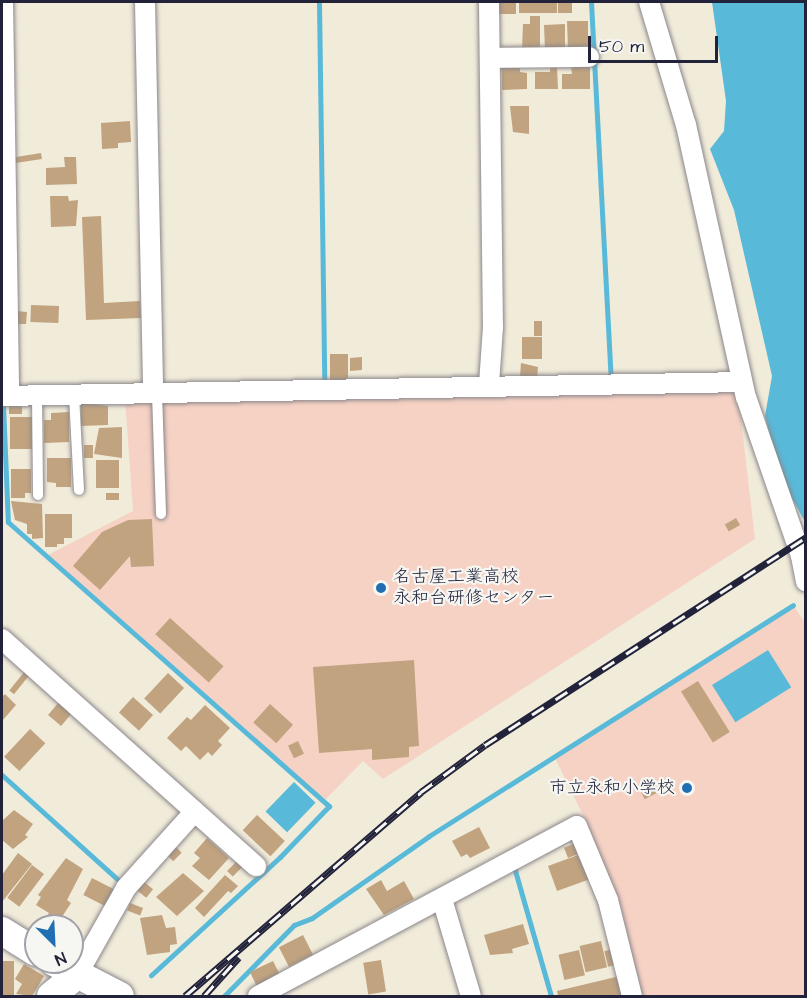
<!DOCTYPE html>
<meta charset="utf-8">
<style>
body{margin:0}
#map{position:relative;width:807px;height:998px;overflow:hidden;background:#f1ebda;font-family:"Architects Daughter","Klee One",sans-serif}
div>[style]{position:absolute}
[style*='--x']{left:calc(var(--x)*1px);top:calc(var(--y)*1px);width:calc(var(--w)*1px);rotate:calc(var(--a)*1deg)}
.built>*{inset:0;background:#f6d2c4}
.water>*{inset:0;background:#59b9d8;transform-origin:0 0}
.stream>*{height:5px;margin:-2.5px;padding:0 2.5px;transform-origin:2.5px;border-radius:2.5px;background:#59b9d8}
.building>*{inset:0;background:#c1a37f;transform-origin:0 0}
.roads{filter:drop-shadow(0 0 2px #8a868a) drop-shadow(0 0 2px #8a868a)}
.lane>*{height:10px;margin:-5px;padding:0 5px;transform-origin:5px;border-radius:5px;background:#fff}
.street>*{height:20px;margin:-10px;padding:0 10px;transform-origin:10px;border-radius:10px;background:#fff}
.secondary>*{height:28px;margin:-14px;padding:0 14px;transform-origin:14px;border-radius:14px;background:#fff}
.rail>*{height:7px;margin-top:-3.5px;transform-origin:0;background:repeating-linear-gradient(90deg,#f6f6f2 0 14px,#22223b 0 28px);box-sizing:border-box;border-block:2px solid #22223b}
.dots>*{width:16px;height:16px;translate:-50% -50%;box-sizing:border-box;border:3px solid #f6f6f2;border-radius:50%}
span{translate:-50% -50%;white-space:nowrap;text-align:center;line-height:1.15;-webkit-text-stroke:4.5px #f6f6f2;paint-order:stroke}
.poi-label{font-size:18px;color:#22223b}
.left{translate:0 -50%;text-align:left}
.right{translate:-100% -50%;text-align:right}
.frame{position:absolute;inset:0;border:3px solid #22223b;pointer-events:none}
.north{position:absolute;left:24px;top:914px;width:60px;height:60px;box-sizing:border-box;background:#f6f6f2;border:2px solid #a1a1a9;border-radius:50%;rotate:156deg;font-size:16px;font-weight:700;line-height:24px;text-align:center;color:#22223b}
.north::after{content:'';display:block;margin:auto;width:21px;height:27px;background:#1f6fb2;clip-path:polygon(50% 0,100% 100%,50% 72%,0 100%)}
.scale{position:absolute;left:588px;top:36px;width:130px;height:27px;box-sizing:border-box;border:3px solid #22223b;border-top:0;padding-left:8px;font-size:18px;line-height:21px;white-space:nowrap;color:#22223b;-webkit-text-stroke:4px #f6f6f2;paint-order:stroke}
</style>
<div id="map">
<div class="built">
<div style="clip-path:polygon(737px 385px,755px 539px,383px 779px,363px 761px,324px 801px,46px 556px,133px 511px,125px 399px)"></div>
<div style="clip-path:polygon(793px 605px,806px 624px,805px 996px,637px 996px,613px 899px,585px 819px,554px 756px)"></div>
</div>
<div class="water">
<div style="clip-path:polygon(712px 2px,805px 2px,805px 522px,781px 478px,765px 416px,772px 376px,734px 210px,710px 149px,724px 131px,726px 101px)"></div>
<div style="left:768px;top:650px;width:44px;height:66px;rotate:58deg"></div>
<div style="left:294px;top:782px;width:30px;height:41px;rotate:44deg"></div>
</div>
<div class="stream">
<div style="--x:319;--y:2;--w:378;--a:89.2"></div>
<div style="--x:591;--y:2;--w:378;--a:87"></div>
<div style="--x:3;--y:405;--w:117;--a:87.6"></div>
<div style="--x:8;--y:522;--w:429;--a:41.5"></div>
<div style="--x:329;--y:806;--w:71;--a:133.9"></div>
<div style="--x:280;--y:857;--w:175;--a:137.5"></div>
<div style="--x:2;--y:775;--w:155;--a:42.1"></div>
<div style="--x:514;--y:867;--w:134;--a:74"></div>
<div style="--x:224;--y:996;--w:100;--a:-45.4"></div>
<div style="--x:294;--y:925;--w:19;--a:-21"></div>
<div style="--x:312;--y:918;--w:143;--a:-35"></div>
<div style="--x:429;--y:836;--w:431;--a:-32.4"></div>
</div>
<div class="building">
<div style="left:498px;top:2px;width:18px;height:12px"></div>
<div style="left:519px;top:2px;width:38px;height:11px"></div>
<div style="left:558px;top:2px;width:14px;height:11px"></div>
<div style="clip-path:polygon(530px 16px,540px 16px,540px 49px,522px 49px,523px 24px,530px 24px)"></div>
<div style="clip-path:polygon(567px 21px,588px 21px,588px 47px,568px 51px)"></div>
<div style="clip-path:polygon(565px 24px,565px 52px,545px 50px,544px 25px)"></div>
<div style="clip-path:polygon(590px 65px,590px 89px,562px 89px,562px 74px,572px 74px,571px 68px,579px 66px)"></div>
<div style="clip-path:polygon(557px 67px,558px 89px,535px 89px,535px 72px,550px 72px,550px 68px)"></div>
<div style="clip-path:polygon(502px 68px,520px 68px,520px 72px,527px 73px,527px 89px,502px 90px)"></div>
<div style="clip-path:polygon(510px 106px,529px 106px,529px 134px,513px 132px)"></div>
<div style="clip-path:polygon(130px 121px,131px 142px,118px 143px,118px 148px,102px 149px,101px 123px)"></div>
<div style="left:41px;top:153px;width:6px;height:30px;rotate:81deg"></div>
<div style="clip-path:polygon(64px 157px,76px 157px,77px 184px,46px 185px,46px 168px,65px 167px)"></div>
<div style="clip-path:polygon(50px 196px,68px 196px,69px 201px,78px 200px,76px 226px,51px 227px)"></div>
<div style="clip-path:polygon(101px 216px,104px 303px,140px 301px,141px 318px,86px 320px,82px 217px)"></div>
<div style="left:31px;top:305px;width:28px;height:17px;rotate:2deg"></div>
<div style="clip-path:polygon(15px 311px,27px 312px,26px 324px,15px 324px)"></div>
<div style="left:534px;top:321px;width:8px;height:15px"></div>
<div style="left:522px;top:337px;width:20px;height:22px"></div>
<div style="left:330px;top:354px;width:18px;height:28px"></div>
<div style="clip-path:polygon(362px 357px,362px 370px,350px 371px,350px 358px)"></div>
<div style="clip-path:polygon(521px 363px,538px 367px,537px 378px,520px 377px)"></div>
<div style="clip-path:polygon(81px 402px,108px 406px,108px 425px,81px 426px)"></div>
<div style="left:9px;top:405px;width:13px;height:9px"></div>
<div style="clip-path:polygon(69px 412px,69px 442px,44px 443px,44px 420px,51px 420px,51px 413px)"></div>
<div style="left:10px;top:417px;width:22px;height:32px"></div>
<div style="clip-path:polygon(122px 427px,122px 458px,94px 454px,99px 428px)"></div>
<div style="left:84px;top:445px;width:9px;height:13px"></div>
<div style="clip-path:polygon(47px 458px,71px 458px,71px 487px,56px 487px,56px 483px,47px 482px)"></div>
<div style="left:96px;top:460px;width:23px;height:28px"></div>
<div style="clip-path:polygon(11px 469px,31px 469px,31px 493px,25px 493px,25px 498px,11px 498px)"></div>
<div style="left:106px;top:493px;width:13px;height:7px"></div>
<div style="clip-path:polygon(11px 501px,42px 504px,43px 538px,32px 539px,32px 534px,27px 534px,27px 524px,15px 520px)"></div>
<div style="clip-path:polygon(45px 514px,72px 514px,72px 538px,64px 538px,64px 544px,57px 544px,57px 547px,45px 547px)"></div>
<div style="left:736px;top:518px;width:8px;height:13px;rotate:60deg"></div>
<div style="clip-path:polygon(152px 519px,154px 566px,131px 567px,130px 556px,100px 590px,73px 566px,102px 532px,128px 520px)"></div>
<div style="left:170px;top:618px;width:72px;height:22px;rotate:42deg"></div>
<div style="clip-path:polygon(414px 660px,419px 746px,409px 747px,409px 757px,372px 760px,372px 749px,319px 753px,313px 667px)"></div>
<div style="left:25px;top:671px;width:6px;height:25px;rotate:39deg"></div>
<div style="left:168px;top:673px;width:22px;height:35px;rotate:43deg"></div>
<div style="left:698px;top:681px;width:60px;height:20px;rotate:58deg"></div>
<div style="clip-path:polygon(5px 694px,16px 705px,2px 721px,2px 697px)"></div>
<div style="left:133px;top:697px;width:27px;height:21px;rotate:42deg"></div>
<div style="left:59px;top:702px;width:17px;height:17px;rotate:40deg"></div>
<div style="left:270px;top:704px;width:31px;height:25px;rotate:42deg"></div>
<div style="clip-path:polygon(205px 705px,230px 728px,218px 741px,222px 745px,212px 756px,208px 752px,200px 760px,186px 746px,181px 751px,167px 738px,187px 717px,191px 720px)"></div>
<div style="left:30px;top:729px;width:21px;height:38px;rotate:43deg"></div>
<div style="left:298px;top:741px;width:14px;height:11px;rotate:65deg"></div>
<div style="left:649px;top:779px;width:16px;height:13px;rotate:63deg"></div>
<div style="clip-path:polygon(14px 810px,33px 824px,25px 835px,28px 837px,13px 849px,2px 840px,2px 821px)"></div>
<div style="left:257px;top:815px;width:38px;height:21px;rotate:43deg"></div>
<div style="clip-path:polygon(479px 827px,490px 848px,470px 858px,467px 854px,461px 857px,452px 841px)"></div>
<div style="clip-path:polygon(207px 838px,229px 858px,209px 880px,192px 866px,200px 858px,194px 853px)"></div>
<div style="left:576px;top:843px;width:11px;height:13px;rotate:68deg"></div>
<div style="left:176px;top:847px;width:8px;height:12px;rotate:45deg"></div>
<div style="clip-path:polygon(18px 853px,32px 864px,2px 902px,2px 875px)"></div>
<div style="clip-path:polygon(578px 855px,580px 859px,585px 857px,593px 878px,557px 891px,548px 866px)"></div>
<div style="clip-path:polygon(66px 858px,83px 869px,67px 900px,71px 903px,56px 926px,40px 926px,49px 913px,36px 905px,41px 897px,38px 895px)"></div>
<div style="left:237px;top:861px;width:8px;height:14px;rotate:45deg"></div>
<div style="left:32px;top:865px;width:15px;height:41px;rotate:37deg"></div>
<div style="clip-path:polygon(183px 873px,204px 891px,177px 916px,156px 897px)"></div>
<div style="clip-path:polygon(225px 875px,238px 886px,231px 893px,228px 891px,204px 917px,195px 908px)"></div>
<div style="left:92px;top:878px;width:28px;height:19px;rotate:27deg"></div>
<div style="clip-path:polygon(381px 880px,387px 891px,404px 881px,414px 899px,384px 915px,366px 889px)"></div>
<div style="left:143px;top:881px;width:13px;height:11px;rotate:39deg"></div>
<div style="left:130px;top:903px;width:14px;height:8px;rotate:21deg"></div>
<div style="clip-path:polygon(162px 915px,166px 928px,175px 927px,177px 944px,170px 945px,170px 952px,147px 955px,140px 918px)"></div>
<div style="clip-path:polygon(523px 924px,529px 944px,512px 949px,513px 953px,490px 955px,484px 935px)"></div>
<div style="left:303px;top:935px;width:22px;height:27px;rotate:63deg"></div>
<div style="left:601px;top:941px;width:27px;height:22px;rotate:77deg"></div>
<div style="left:613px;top:949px;width:16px;height:9px;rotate:76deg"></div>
<div style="left:579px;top:950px;width:26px;height:21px;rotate:77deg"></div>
<div style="left:381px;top:960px;width:32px;height:18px;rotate:81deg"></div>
<div style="left:2px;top:961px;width:12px;height:35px"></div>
<div style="clip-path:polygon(273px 961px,280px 975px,258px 989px,250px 972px)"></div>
<div style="clip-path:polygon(24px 964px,44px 976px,32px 996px,16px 994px,22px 984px,15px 979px)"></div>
<div style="clip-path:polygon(620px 976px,625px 996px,558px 996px,557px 991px)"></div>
</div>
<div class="roads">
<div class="lane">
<div style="--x:157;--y:393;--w:121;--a:88.1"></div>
<div style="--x:37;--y:395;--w:100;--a:89.4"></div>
<div style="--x:74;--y:395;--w:95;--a:87"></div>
</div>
<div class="street">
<div style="--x:3;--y:2;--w:394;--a:89.1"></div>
<div style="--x:145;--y:2;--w:391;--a:88.8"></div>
<div style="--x:489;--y:2;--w:325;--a:89.3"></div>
<div style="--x:493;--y:327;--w:57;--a:94"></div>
<div style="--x:649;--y:2;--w:128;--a:73.3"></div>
<div style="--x:686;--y:125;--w:279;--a:77.6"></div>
<div style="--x:746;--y:397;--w:168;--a:70.9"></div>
<div style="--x:801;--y:556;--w:26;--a:79"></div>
<div style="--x:490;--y:58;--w:99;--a:-0.6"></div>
<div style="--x:2;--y:396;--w:740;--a:-1.08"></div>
<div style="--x:2;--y:639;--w:341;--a:41.8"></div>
<div style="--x:442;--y:899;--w:101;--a:73.4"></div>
<div style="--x:77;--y:975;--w:100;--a:-60.6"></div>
<div style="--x:126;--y:888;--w:103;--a:-48.1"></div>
<div style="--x:258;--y:996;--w:361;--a:-28.1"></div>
<div style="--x:577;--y:826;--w:80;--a:67.3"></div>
<div style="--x:608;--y:900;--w:99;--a:76"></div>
</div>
<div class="secondary">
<div style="--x:2;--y:931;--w:40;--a:32"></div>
<div style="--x:54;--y:962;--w:74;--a:27.3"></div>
<div style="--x:51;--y:996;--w:33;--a:-39"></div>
</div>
</div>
<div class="rail">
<div style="--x:185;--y:996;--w:312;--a:-40.8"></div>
<div style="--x:421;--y:792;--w:79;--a:-36.3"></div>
<div style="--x:485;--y:745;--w:382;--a:-32.9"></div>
<div style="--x:204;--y:996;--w:52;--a:-48.1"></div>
</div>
<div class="dots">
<div style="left:381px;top:588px;background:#1f6fb2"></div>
<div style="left:687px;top:788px;background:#1f6fb2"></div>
</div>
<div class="poi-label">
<span class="left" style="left:393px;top:588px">名古屋工業高校<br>永和台研修センター</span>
<span class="right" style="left:675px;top:788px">市立永和小学校</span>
</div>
<div class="frame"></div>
<div class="north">N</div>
<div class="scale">50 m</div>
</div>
